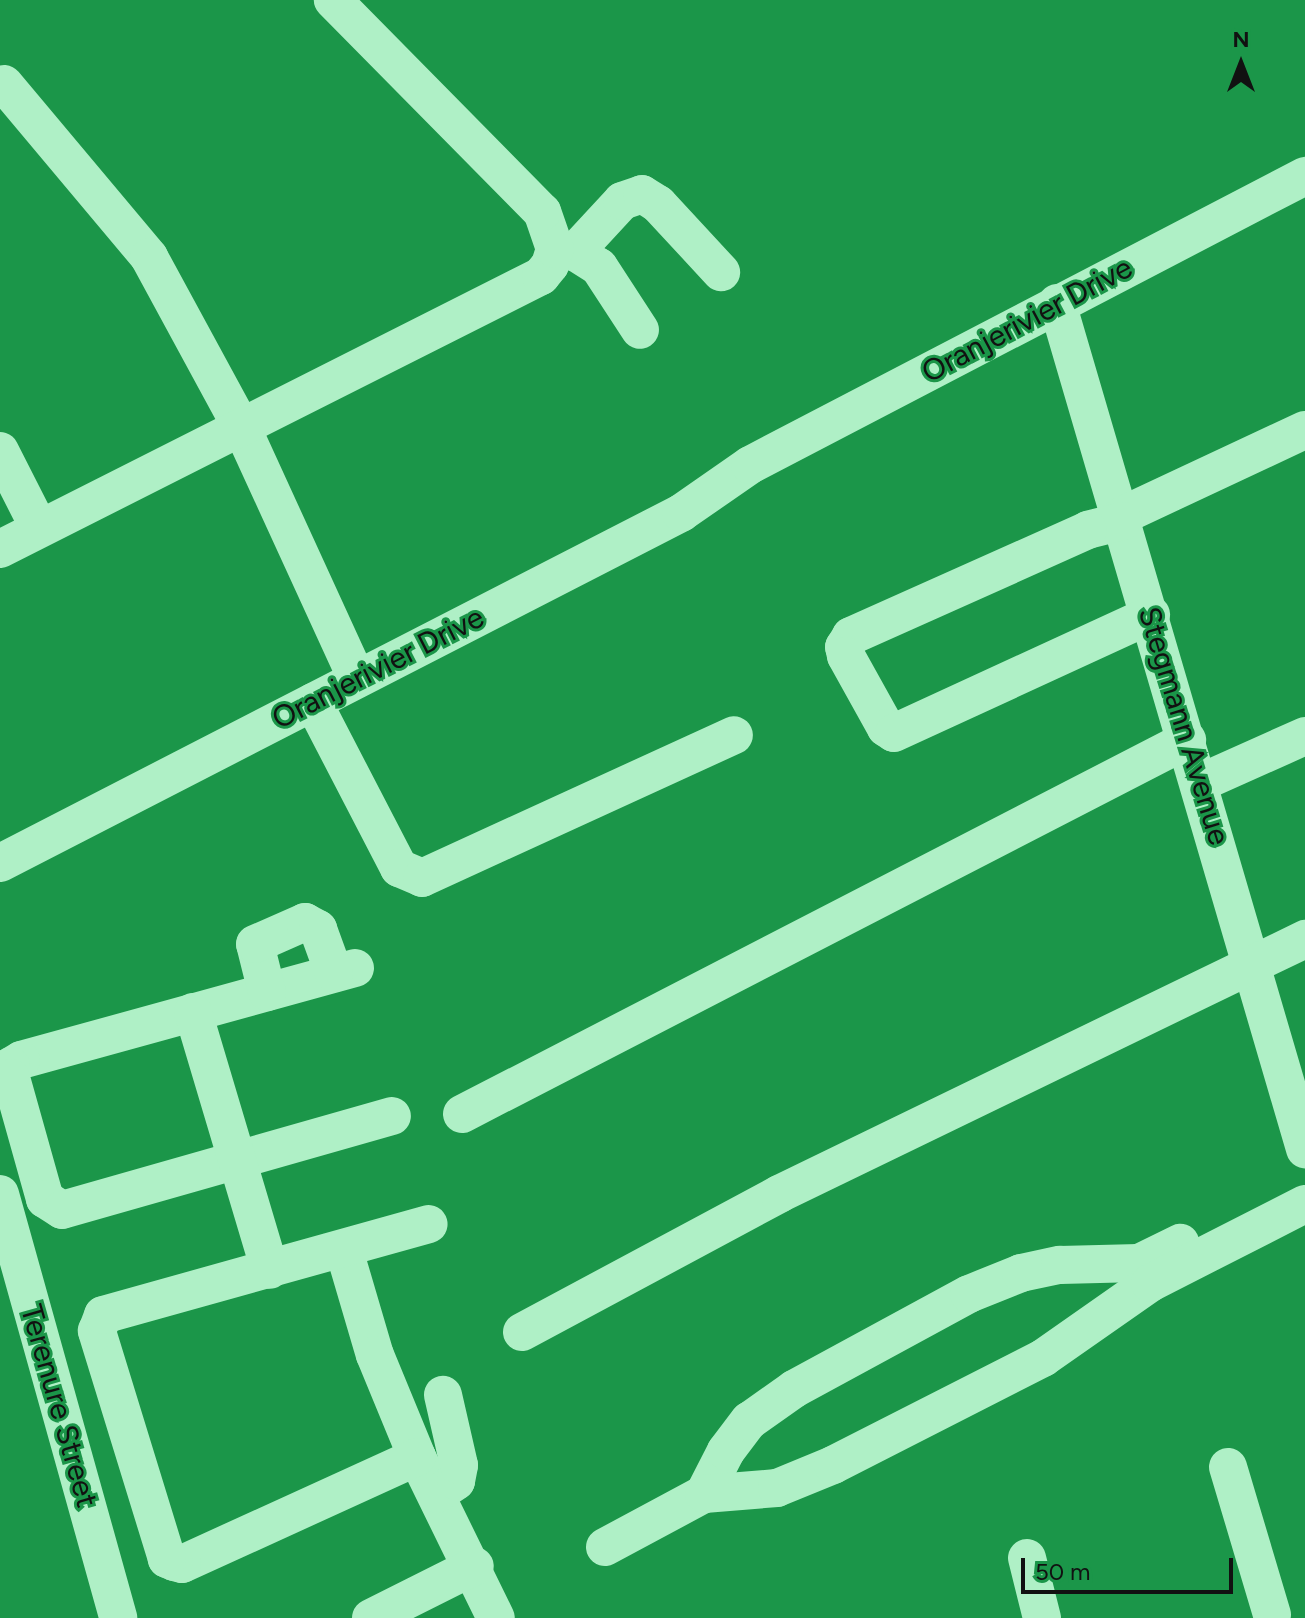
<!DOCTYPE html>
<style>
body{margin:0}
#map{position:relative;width:1305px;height:1618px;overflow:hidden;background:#1b9649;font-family:Figtree,sans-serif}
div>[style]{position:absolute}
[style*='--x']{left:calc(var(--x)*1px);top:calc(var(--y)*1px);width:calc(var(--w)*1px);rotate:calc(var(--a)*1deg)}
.minor>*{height:38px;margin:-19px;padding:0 19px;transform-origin:19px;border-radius:19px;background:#aff0c6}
span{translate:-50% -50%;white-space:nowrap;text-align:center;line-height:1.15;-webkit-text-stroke:6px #1b9649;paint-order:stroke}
.street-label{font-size:30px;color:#111}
.north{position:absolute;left:1201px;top:24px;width:80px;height:80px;-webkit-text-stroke:6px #1b9649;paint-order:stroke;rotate:0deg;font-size:22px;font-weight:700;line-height:32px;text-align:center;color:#111}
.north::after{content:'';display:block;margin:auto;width:28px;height:36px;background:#111;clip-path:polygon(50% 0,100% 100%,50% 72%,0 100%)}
.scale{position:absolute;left:1021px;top:1558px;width:212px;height:36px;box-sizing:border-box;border:4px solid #111;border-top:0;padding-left:10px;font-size:24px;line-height:28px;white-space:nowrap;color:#111;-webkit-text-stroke:6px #1b9649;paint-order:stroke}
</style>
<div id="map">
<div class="minor">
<div style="--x:4;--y:84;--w:226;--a:50"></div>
<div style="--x:149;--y:257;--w:195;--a:61.5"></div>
<div style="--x:242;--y:428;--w:276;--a:65.4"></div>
<div style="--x:555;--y:249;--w:20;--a:9"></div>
<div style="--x:575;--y:252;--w:28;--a:32"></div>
<div style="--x:599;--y:267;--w:75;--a:56.9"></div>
<div style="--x:575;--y:252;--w:69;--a:-47.3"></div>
<div style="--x:622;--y:201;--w:21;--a:-19"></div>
<div style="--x:642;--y:194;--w:19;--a:32"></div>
<div style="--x:658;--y:204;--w:93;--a:47.2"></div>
<div style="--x:1057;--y:303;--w:882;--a:73.66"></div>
<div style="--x:0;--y:451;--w:86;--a:63.1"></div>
<div style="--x:1121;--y:516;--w:203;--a:-25.1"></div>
<div style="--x:1123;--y:521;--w:36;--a:166"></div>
<div style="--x:1088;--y:530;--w:260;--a:155.9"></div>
<div style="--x:851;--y:636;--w:13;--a:122"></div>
<div style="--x:844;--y:647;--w:9;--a:77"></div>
<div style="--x:846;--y:656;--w:82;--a:60.9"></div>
<div style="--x:886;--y:728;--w:9;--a:32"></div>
<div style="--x:894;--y:733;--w:283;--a:-24.7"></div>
<div style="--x:0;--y:549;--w:606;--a:-26.78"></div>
<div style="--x:541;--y:276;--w:14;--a:-51"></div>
<div style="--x:550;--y:265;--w:17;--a:-73"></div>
<div style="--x:555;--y:249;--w:39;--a:-109"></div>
<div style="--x:542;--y:212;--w:298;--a:-134.6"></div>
<div style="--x:313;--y:702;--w:187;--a:62.6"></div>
<div style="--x:399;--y:868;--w:25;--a:23"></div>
<div style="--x:422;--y:878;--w:343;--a:-24.6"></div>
<div style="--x:1200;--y:783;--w:115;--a:-24.1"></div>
<div style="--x:0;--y:863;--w:766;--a:-27.2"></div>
<div style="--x:681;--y:513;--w:84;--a:-34.8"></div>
<div style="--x:750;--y:465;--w:626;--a:-27.51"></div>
<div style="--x:355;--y:968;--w:346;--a:164.6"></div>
<div style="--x:21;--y:1060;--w:12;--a:149"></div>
<div style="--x:11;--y:1066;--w:12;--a:90"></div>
<div style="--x:11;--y:1078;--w:126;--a:74.3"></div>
<div style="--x:45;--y:1199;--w:20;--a:33"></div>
<div style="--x:62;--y:1210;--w:343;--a:-15.9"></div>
<div style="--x:267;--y:992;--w:49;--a:-104"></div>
<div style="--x:255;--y:944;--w:55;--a:-23.7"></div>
<div style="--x:305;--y:922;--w:15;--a:28"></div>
<div style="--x:318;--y:929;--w:47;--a:70"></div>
<div style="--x:193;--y:1012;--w:269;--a:73.4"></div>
<div style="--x:462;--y:1114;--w:816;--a:-27.29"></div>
<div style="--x:0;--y:1194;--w:440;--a:74.4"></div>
<div style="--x:344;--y:1250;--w:109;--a:73.6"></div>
<div style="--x:375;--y:1355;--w:110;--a:67.6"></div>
<div style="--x:417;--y:1457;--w:179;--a:63.9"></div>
<div style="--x:522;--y:1332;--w:292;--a:-28.2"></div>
<div style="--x:779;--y:1194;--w:585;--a:-25.86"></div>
<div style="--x:417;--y:1457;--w:258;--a:155.5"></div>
<div style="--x:182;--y:1564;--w:8;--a:-166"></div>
<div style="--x:174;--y:1562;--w:8;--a:-157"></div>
<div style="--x:167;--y:1559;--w:239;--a:-107.1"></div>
<div style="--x:97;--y:1331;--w:17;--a:-69"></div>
<div style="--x:103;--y:1315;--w:338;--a:-15.6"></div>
<div style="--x:1228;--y:1467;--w:154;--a:73.4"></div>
<div style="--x:437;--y:1494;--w:23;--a:-34"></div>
<div style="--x:456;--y:1481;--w:16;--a:-79"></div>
<div style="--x:459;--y:1465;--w:72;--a:-102.9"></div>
<div style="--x:704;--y:1494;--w:48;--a:-62.9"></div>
<div style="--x:726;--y:1451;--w:38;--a:-53"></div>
<div style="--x:749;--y:1421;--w:55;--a:-35.4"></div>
<div style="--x:794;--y:1389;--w:199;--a:-28.5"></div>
<div style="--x:969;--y:1294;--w:56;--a:-22"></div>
<div style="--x:1021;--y:1273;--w:40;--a:-12"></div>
<div style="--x:1060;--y:1265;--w:79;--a:-1.5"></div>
<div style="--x:1139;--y:1263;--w:46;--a:-26"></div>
<div style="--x:605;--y:1547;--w:112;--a:-28.2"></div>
<div style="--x:704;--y:1494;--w:73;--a:-4.7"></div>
<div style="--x:777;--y:1488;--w:61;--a:-22.3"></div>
<div style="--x:833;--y:1465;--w:236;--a:-27"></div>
<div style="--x:1043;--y:1358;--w:131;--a:-35"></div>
<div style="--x:1150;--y:1283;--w:174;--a:-27"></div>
<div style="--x:1027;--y:1558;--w:62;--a:76"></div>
<div style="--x:371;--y:1618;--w:116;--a:-26.6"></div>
</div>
<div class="street-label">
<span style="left:1027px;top:320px;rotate:-28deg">Oranjerivier Drive</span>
<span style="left:378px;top:668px;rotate:-27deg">Oranjerivier Drive</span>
<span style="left:1184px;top:726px;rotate:73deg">Stegmann Avenue</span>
<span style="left:59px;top:1406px;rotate:74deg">Terenure Street</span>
</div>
<div class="north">N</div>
<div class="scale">50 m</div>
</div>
